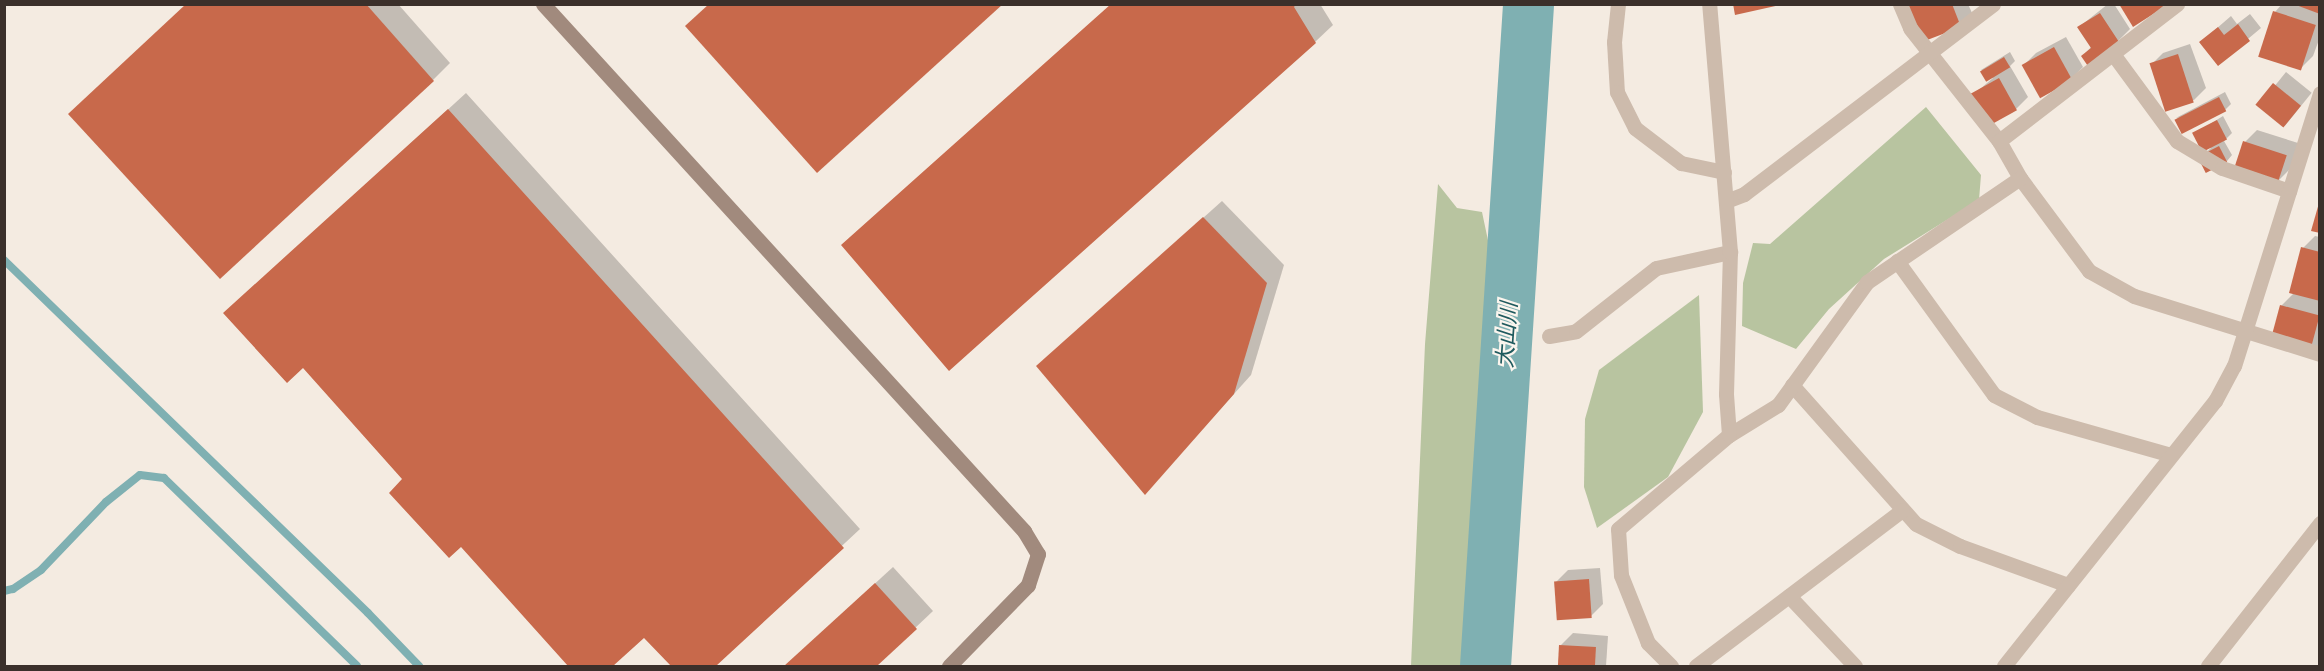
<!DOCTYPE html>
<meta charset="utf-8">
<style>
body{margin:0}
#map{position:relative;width:2324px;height:671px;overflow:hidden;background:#f4ebe1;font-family:Mulish,"Noto Sans JP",sans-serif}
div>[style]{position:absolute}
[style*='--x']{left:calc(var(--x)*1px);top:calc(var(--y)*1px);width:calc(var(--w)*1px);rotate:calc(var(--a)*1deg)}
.green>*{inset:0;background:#b8c4a0}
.shadow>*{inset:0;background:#0003;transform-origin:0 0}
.stream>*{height:8px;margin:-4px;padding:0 4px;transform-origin:4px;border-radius:4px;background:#7fb0b2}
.river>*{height:51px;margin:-25.5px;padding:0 25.5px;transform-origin:25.5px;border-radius:25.5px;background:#7fb0b2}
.building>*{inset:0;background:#c8694b;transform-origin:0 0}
.street>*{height:15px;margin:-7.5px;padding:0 7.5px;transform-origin:7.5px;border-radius:7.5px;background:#cdbbac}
.secondary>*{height:15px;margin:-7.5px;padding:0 7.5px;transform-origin:7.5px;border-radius:7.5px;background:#a18a7d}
span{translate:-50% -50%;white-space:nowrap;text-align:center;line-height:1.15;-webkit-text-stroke:4.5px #fbf5ee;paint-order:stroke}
.water-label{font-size:22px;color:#1f5a5e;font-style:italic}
.frame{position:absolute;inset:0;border:6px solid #3b302b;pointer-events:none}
</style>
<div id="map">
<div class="green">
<div style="clip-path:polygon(1926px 107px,1981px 175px,1979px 200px,1884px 259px,1829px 309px,1796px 349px,1742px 326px,1743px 283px,1753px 243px,1770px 244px)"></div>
<div style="clip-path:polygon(1438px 184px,1457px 208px,1482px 212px,1515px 368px,1498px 666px,1411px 666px,1425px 344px)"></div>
<div style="clip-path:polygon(1699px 295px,1703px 412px,1668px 477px,1597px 528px,1584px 487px,1585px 419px,1599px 370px)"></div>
</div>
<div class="shadow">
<div style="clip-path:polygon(187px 4px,398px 4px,450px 63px,433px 80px)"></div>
<div style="clip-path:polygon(1111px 4px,1320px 4px,1333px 25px,1315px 42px)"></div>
<div style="clip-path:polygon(1908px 4px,1968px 4px,1972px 13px,1960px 25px)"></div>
<div style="clip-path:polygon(2108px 4px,2114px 4px,2130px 29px,2117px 42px,2083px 56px,2091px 47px,2079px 27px)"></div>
<div style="clip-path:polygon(2282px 4px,2320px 4px,2320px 37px,2313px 56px,2301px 68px,2275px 12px)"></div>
<div style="clip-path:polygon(2250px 14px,2261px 28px,2218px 64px,2201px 42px,2231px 16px,2237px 24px)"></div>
<div style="clip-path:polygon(2066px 37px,2083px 67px,2071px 79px,2024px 65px,2036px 53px)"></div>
<div style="clip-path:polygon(2190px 44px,2206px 88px,2194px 100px,2167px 110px,2151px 65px,2163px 53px)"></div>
<div style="clip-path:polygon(2010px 52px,2015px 61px,2010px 66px,2028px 97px,2016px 109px,1973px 95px,1993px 78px,1981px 70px)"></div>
<div style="left:2286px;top:72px;width:33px;height:43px;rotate:39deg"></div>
<div style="clip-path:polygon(2225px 92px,2231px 104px,2225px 110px,2176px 118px)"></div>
<div style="clip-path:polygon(466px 93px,860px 529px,713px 666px,673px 666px,645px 636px,611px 666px,571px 666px,303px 366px,225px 313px)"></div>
<div style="clip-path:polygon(2223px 116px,2232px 133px,2224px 141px,2232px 155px,2227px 161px,2200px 158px,2211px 148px,2194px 134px)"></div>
<div style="clip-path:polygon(2257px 130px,2298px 143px,2291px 168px,2279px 180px,2245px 142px)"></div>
<div style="clip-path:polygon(1222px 201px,1284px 265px,1251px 375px,1145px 493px,1038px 366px)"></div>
<div style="clip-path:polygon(2315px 236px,2320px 237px,2320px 345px,2311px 354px,2281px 306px,2294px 293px,2303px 248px)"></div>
<div style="clip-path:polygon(893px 567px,933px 611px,875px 666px,785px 666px)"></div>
<div style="clip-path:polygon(1600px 568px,1603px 604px,1591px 616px,1556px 582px,1568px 570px)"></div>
<div style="clip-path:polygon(1573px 633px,1608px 636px,1606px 666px,1559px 666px,1561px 645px)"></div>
</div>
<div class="stream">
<div style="--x:4;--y:260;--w:507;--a:44.12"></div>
<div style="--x:368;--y:613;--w:74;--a:46.1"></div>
<div style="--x:4;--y:591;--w:9;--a:-13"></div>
<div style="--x:13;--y:589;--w:34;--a:-34"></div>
<div style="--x:41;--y:570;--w:94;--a:-46.3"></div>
<div style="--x:106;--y:502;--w:43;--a:-38.5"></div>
<div style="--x:140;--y:475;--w:24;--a:7"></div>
<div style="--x:164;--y:478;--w:269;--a:44.2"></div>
</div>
<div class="river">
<div style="--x:1485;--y:666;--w:663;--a:-86.28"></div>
</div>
<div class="building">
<div style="clip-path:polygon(186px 4px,366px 4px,434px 81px,220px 279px,68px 114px)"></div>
<div style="clip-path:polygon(709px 4px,1003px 4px,817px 173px,685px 26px)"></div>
<div style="clip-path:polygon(1111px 4px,1296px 4px,1294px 7px,1316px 43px,949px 371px,841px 245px)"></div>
<div style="clip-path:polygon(1733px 4px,1780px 4px,1780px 5px,1735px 15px)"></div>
<div style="clip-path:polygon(1905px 4px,1952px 4px,1961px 27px,1922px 42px)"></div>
<div style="clip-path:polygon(2119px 4px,2169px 4px,2133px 27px)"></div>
<div style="clip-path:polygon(2296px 4px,2320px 4px,2320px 14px,2296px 5px)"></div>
<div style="left:2273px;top:11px;width:45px;height:48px;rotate:18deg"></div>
<div style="clip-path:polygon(2100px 13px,2119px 42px,2092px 72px,2081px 56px,2091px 48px,2077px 27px)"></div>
<div style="clip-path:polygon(2238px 24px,2250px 41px,2218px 66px,2199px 42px,2218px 27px,2224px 35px)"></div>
<div style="left:2054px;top:47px;width:38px;height:37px;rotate:61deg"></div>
<div style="left:2178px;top:54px;width:51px;height:30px;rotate:72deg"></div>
<div style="left:2004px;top:57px;width:12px;height:28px;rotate:59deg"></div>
<div style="left:1999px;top:78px;width:37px;height:33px;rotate:61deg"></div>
<div style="left:2273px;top:83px;width:36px;height:28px;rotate:39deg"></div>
<div style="left:2219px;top:97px;width:16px;height:50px;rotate:63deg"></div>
<div style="clip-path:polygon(448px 109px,844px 548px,716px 666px,671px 666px,644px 638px,613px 666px,568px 666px,461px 547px,449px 558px,389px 493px,402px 479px,303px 368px,287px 383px,223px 313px)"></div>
<div style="left:2217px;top:120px;width:22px;height:28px;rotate:63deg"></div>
<div style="left:2243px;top:141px;width:46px;height:28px;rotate:18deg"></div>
<div style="left:2219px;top:146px;width:18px;height:24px;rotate:63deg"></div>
<div style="clip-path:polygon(2319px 203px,2320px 203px,2320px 233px,2311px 231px)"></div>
<div style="clip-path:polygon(1203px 217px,1267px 283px,1234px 394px,1145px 495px,1036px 366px)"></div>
<div style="clip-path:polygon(2301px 247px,2320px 252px,2320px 301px,2289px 293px)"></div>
<div style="left:2280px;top:305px;width:41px;height:41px;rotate:15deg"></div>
<div style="left:1589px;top:579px;width:39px;height:35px;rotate:86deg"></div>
<div style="clip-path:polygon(875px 583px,917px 629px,877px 666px,784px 666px)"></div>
<div style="left:1559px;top:645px;width:37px;height:21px;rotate:3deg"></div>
</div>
<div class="street">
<div style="--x:1618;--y:4;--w:38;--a:96"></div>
<div style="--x:1614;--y:42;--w:50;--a:86.6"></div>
<div style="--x:1617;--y:92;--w:40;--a:63.4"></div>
<div style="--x:1635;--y:128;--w:58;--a:37.3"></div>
<div style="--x:1681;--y:163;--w:44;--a:11.8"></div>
<div style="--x:1900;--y:4;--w:26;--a:67"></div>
<div style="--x:1910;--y:28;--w:144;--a:51.8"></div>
<div style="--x:1999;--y:141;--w:43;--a:60.4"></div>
<div style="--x:2020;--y:178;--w:116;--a:53.4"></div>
<div style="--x:2089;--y:271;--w:51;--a:29.1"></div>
<div style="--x:2134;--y:296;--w:195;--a:17.3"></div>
<div style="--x:2113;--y:54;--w:108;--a:53.7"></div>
<div style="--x:2177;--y:141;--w:52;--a:31"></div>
<div style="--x:2222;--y:168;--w:71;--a:18.9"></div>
<div style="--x:1999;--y:141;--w:225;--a:-37.6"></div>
<div style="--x:1726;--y:201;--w:19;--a:-21"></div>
<div style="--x:1744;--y:194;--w:313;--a:-37.3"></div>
<div style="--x:1897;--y:261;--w:165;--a:54.1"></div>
<div style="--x:1994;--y:395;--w:48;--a:27.1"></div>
<div style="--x:2037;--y:417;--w:139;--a:15.8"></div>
<div style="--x:1549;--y:336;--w:27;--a:-10"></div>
<div style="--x:1576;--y:331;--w:102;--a:-38.2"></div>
<div style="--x:1656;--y:268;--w:76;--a:-12.2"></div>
<div style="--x:1792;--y:385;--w:186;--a:48.3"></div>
<div style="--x:1916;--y:524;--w:49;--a:26.6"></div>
<div style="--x:1960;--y:546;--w:115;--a:19.9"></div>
<div style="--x:1729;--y:435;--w:57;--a:-31.5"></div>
<div style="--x:1778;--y:405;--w:152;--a:-54.1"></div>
<div style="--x:1867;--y:282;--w:185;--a:-34.2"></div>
<div style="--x:1789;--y:596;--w:96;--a:46.7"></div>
<div style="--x:1671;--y:666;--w:33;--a:-135"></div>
<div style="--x:1648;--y:643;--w:73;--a:-111.7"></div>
<div style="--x:1621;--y:575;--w:46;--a:-93.7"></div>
<div style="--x:1618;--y:529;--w:145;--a:-40.3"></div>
<div style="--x:1729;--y:435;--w:41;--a:-94.2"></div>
<div style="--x:1726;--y:394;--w:142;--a:-88.4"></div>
<div style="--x:1730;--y:252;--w:249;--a:-94.8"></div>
<div style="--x:1696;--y:666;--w:258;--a:-37.1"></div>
<div style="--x:2004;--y:666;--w:339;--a:-51.5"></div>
<div style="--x:2215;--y:401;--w:40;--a:-62"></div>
<div style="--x:2234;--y:366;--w:286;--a:-72.5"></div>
<div style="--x:2208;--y:666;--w:182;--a:-51.9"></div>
</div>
<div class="secondary">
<div style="--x:543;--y:4;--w:714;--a:47.61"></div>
<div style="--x:1024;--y:531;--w:27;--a:59"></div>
<div style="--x:1038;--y:554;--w:33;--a:108"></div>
<div style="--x:1028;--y:585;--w:113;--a:134.3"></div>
</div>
<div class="water-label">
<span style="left:1507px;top:335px;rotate:-86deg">大山川</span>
</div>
<div class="frame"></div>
</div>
